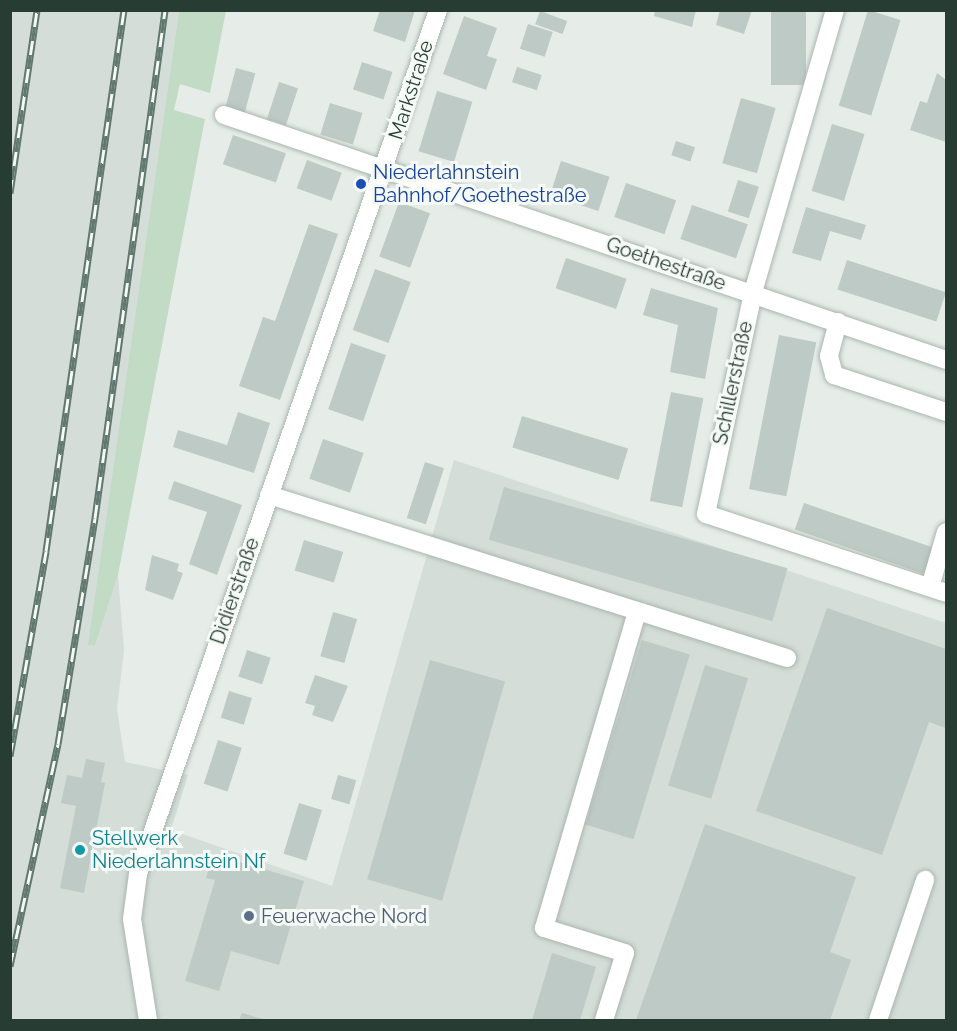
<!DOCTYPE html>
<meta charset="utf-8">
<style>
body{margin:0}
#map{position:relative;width:957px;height:1031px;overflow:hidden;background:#e6ede9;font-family:Raleway,sans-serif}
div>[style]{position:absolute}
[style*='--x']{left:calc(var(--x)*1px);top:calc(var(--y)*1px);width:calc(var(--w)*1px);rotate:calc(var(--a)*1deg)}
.built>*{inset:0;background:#d4ddd8}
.green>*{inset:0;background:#c1dbc5}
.building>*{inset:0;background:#becac5;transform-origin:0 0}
.roads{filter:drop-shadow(0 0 2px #a9b5af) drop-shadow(0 0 2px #a9b5af)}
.minor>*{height:18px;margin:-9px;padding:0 9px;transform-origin:9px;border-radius:9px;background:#fff}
.rail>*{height:7px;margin-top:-3.5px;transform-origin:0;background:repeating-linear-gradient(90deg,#f6faf7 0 14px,#61786f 0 28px);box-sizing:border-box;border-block:2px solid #61786f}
.dots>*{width:16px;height:16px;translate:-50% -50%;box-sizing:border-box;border:3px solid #f6faf7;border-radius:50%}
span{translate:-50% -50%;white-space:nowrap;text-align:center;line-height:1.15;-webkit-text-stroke:6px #f6faf7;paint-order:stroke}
.street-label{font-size:20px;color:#273d34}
.transit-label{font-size:20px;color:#164399}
.left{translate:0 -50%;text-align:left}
.culture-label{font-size:20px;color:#0d838f}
.service-label{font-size:20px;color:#4e5e75}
.frame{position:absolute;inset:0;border:12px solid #273d34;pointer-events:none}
</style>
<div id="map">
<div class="built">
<div style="clip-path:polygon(10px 11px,179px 11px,89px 645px,95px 646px,118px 575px,124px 650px,117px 709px,125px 762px,188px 775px,171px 830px,332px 886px,454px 460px,946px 623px,946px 1020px,11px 1020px)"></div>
</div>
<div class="green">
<div style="clip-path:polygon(179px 11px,226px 11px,210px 93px,180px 84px,174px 110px,205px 119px,118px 575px,95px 646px,88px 645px)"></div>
</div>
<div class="building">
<div style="clip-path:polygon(380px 10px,415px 10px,405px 42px,373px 31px)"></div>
<div style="clip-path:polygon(655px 10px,696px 10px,692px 27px,654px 16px)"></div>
<div style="clip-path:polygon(720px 10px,752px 10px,744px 34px,716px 25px)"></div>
<div style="left:771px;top:10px;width:35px;height:75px"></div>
<div style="left:868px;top:10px;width:34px;height:100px;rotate:17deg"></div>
<div style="left:540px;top:11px;width:29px;height:14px;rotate:20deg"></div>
<div style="clip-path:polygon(464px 16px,497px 28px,487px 56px,497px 59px,486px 90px,443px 74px)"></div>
<div style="left:528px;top:24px;width:26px;height:26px;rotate:18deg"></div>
<div style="left:362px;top:62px;width:32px;height:29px;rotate:18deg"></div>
<div style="left:517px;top:67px;width:26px;height:16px;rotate:18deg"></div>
<div style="left:236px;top:68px;width:20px;height:41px;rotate:15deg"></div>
<div style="clip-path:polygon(937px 73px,946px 80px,946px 142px,910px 130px,920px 101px,927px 103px)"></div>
<div style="left:279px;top:82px;width:20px;height:39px;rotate:18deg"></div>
<div style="left:437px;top:91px;width:37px;height:63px;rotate:17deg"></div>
<div style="left:741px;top:98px;width:36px;height:68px;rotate:16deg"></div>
<div style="left:330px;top:103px;width:34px;height:33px;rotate:17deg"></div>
<div style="left:832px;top:124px;width:34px;height:70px;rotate:17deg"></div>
<div style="left:233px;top:135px;width:56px;height:31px;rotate:19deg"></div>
<div style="left:676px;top:141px;width:20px;height:15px;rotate:18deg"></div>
<div style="left:307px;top:160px;width:37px;height:30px;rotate:20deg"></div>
<div style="left:561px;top:161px;width:51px;height:36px;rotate:18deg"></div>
<div style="left:738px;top:180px;width:22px;height:33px;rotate:18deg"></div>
<div style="left:626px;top:183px;width:53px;height:36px;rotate:19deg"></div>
<div style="left:399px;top:202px;width:33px;height:58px;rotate:20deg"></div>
<div style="left:692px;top:205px;width:59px;height:36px;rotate:19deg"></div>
<div style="clip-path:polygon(806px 207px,866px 225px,861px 240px,830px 231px,821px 261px,792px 253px)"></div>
<div style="clip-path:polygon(309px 224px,338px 234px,280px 400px,239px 386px,263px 317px,275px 321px)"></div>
<div style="left:566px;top:258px;width:64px;height:32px;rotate:19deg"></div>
<div style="left:847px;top:260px;width:104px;height:31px;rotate:18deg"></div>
<div style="left:375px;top:269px;width:38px;height:65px;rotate:20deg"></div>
<div style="clip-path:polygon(651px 288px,718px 308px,705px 379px,670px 372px,678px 325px,643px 315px)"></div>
<div style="left:779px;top:335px;width:38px;height:157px;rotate:11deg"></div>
<div style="left:351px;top:343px;width:37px;height:70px;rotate:19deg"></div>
<div style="left:671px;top:392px;width:33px;height:111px;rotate:11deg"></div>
<div style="clip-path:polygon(238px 412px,270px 423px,254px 473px,173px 447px,178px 430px,227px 445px)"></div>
<div style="left:522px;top:416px;width:111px;height:33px;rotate:17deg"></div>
<div style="left:323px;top:439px;width:43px;height:42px;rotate:19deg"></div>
<div style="left:425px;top:462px;width:20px;height:59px;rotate:18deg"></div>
<div style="clip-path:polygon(174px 481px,242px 505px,217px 575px,189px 564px,207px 512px,168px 499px)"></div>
<div style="left:504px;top:487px;width:295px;height:55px;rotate:16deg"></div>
<div style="left:804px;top:503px;width:138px;height:28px;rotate:19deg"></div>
<div style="left:304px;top:540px;width:41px;height:32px;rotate:17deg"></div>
<div style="clip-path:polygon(152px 555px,179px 564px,177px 571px,183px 573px,173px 600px,145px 590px)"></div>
<div style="clip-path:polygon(827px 608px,946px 649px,946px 728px,929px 722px,882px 855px,756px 811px)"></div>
<div style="left:333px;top:612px;width:25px;height:46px;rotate:16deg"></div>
<div style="left:642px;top:640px;width:50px;height:193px;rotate:17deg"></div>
<div style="left:247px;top:650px;width:25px;height:28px;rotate:18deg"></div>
<div style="left:430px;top:660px;width:78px;height:228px;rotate:16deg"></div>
<div style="left:705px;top:665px;width:45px;height:126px;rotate:17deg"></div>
<div style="clip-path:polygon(315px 675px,348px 686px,333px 722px,312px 715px,315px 706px,305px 703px)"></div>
<div style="left:229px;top:691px;width:24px;height:28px;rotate:17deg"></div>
<div style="left:218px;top:740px;width:25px;height:46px;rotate:18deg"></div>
<div style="clip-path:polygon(86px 759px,105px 763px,101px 782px,105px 783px,84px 893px,60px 888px,76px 806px,61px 803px,67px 775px,82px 778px)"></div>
<div style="left:338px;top:775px;width:19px;height:25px;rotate:16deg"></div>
<div style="left:299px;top:803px;width:24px;height:53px;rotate:17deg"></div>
<div style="clip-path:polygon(705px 824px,856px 877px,830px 952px,851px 960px,830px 1020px,636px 1020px)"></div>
<div style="clip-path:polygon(213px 854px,304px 881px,279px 965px,231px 951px,219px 991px,185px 981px,215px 880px,206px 878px)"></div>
<div style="clip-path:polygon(552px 953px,596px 967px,580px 1020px,532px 1020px)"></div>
<div style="clip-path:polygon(242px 1013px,266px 1020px,239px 1020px)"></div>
</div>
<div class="roads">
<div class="minor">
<div style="--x:835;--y:10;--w:295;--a:106.2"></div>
<div style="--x:753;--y:293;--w:226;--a:102"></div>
<div style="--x:706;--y:514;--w:253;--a:18.2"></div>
<div style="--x:224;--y:115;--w:762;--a:18.74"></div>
<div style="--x:838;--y:322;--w:35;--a:105"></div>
<div style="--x:829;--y:356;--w:20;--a:75"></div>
<div style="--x:834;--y:375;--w:118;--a:18.3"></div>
<div style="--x:269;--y:495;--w:543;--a:17.47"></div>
<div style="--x:930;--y:587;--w:57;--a:-73.8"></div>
<div style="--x:148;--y:1020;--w:102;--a:-99"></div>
<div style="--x:132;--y:919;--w:45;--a:-82.4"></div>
<div style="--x:138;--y:874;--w:915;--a:-70.85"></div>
<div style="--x:604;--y:1020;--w:70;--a:-72.6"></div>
<div style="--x:625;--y:953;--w:85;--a:-162.8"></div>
<div style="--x:544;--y:928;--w:329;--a:-73.6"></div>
<div style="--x:878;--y:1020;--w:148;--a:-71.4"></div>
</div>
</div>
<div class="rail">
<div style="--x:10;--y:193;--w:185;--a:-81.6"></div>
<div style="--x:10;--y:756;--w:208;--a:-80"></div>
<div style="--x:46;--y:551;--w:547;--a:-81.8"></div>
<div style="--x:10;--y:966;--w:227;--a:-77.8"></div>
<div style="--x:58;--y:744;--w:229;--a:-80.7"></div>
<div style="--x:95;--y:518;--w:513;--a:-82.15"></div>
</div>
<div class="dots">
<div style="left:361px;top:184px;background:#1a4fb4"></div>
<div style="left:80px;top:850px;background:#0f9aa8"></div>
<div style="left:249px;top:916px;background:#5c6f8a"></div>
</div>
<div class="street-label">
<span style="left:411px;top:90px;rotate:-72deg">Markstraße</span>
<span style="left:666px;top:264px;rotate:19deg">Goethestraße</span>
<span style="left:733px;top:383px;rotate:-78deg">Schillerstraße</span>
<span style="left:235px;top:591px;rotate:-71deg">Didierstraße</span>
</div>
<div class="transit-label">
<span class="left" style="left:373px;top:184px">Niederlahnstein<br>Bahnhof/Goethestraße</span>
</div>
<div class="culture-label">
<span class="left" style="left:92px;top:850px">Stellwerk<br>Niederlahnstein Nf</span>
</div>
<div class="service-label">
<span class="left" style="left:261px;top:916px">Feuerwache Nord</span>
</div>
<div class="frame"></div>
</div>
